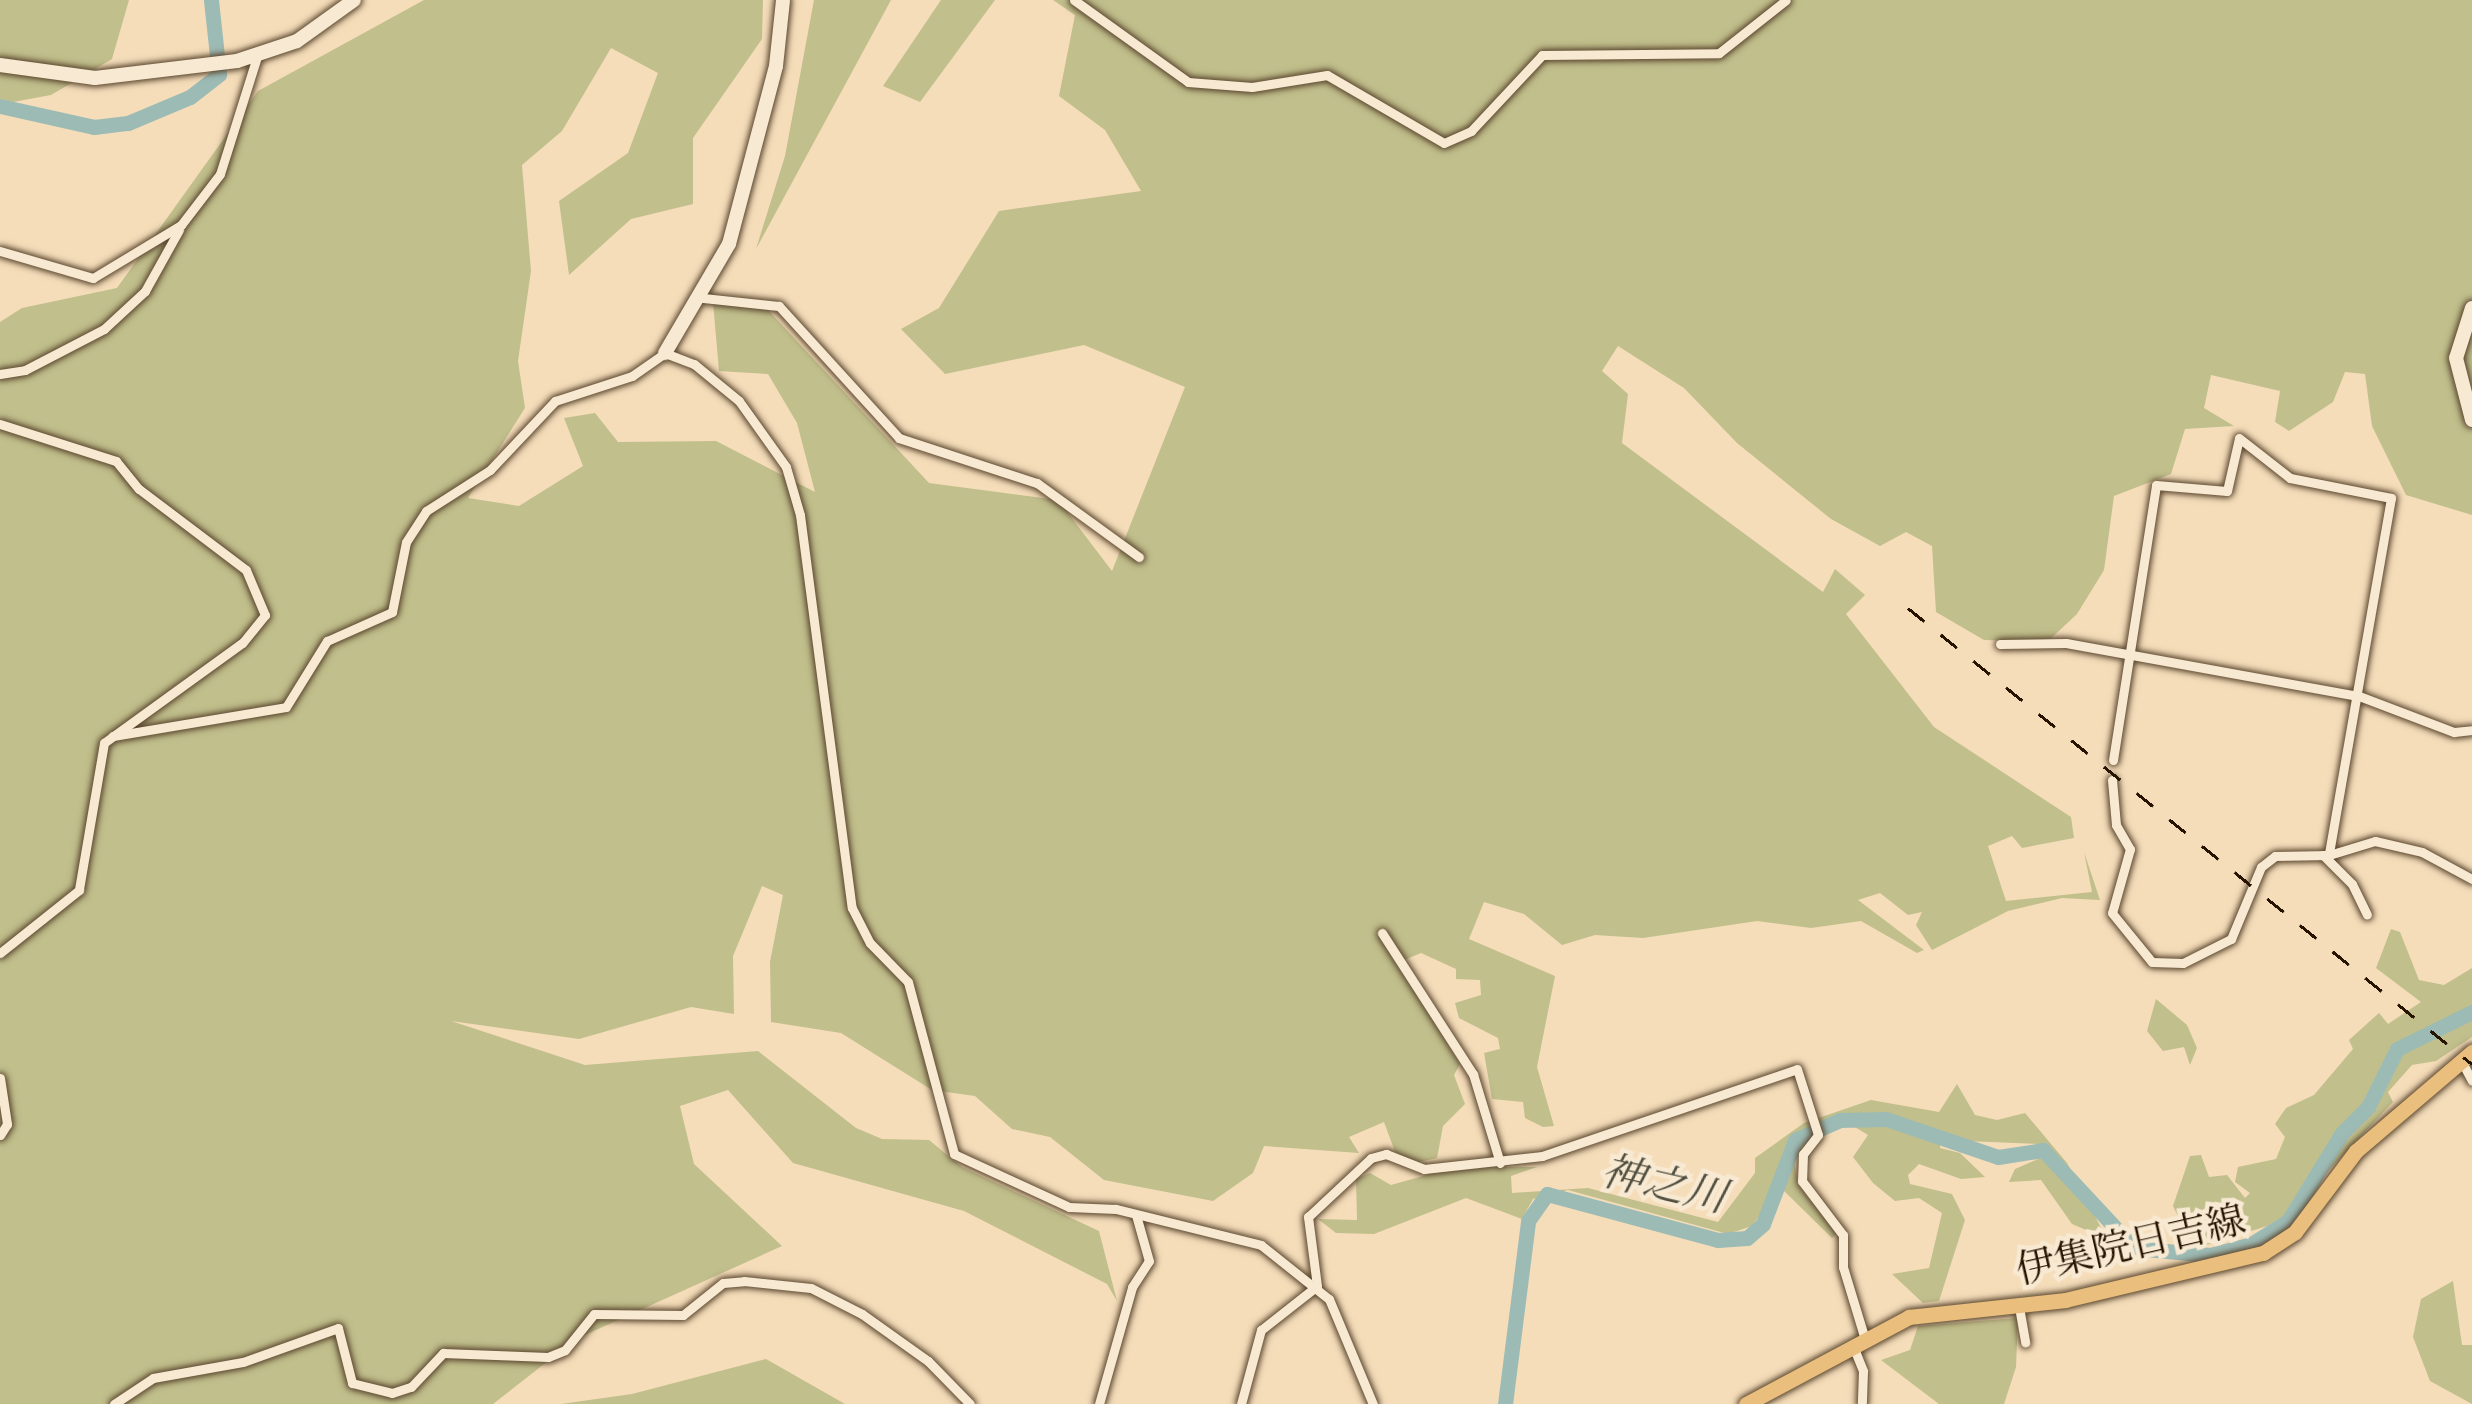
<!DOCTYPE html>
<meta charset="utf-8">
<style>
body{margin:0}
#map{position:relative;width:2472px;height:1404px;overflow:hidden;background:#f5ddba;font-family:"IM FELL Double Pica","Noto Serif JP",serif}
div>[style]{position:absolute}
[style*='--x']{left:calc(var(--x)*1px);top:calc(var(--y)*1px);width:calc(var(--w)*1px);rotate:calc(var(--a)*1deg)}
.green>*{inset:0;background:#c1bf8c}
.river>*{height:15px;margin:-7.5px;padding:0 7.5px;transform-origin:7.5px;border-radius:7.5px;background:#9dbbb5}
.roads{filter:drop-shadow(0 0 3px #5a462e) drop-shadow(0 0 3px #5a462e)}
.street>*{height:9px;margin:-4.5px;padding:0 4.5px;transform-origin:4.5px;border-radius:4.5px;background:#f8e9d2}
.secondary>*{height:14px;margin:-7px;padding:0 7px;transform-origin:7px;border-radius:7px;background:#f8e9d2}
.primary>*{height:15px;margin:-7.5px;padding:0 7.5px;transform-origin:7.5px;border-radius:7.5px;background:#eabe7d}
.rail>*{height:3px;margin-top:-1.5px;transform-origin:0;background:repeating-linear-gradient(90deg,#261400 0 21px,transparent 0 42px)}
span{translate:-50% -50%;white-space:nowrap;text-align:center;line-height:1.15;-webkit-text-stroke:9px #f8e9d2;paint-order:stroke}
.street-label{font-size:39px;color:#261400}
.water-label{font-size:42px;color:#504e3f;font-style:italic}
</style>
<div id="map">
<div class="green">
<div style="clip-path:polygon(0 0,129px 0,112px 59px,51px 95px,13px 102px,0 99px)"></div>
<div style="clip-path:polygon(424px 0,763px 0,762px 39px,693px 138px,693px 204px,631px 219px,569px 275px,559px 201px,628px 153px,658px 73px,611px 48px,562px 131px,522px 165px,531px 271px,518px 361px,525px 408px,468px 498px,519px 506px,583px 466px,564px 418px,595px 413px,618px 442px,716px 441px,815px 492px,797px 423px,768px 374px,719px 371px,713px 302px,768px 310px,929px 483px,1058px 500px,1112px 571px,1185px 387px,1084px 345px,945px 374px,901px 329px,939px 308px,999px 211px,1141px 191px,1105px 130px,1059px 96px,1075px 15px,1053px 0,2472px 0,2472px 515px,2406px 495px,2372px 426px,2365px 374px,2345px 372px,2333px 402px,2289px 431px,2275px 422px,2280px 391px,2211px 375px,2204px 408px,2234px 426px,2185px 429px,2171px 474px,2114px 496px,2104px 570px,2077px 614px,2047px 642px,1984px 640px,1936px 612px,1932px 546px,1906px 532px,1880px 546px,1831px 519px,1737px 443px,1684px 388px,1618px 346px,1602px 371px,1628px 394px,1622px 443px,1823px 592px,1835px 569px,1865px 595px,1846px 614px,1934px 727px,2071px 817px,2074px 838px,2022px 848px,2012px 836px,1988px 846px,2006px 901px,2092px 892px,2084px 852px,2100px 900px,2062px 898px,2008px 911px,1932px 950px,1916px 925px,1922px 912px,1908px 915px,1880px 893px,1858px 900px,1924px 950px,1917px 953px,1861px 921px,1811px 928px,1757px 921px,1643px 938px,1595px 935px,1562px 945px,1524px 914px,1484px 902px,1469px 939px,1555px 976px,1537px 1067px,1554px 1126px,1543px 1127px,1525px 1118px,1523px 1102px,1492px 1099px,1484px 1053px,1500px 1049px,1498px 1038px,1459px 1018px,1455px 1003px,1481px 995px,1480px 980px,1456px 979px,1456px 969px,1421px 953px,1404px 960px,1380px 934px,1460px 1064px,1454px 1075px,1465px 1104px,1443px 1126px,1437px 1158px,1415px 1163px,1395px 1152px,1384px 1122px,1349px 1137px,1359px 1153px,1264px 1146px,1253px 1173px,1213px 1201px,1104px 1180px,1050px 1137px,1012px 1129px,975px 1096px,932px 1090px,841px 1033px,771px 1022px,770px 962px,783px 895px,762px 886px,733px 956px,734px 1014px,691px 1007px,579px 1039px,451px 1021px,585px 1065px,758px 1051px,856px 1128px,882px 1139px,929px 1140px,962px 1167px,1099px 1231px,1117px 1301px,1107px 1284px,964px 1211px,793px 1163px,728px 1090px,680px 1106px,694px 1164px,782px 1246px,576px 1339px,493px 1404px,0 1404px,0 322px,22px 308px,117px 288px,258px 91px)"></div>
<div style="clip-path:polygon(814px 0,891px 0,756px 249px,785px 156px)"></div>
<div style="clip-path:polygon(941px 0,995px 0,920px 102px,883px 86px)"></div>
<div style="clip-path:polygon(2391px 929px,2400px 932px,2419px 980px,2444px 985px,2472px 968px,2472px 1037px,2436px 1061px,2412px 1065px,2388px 1092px,2393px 1102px,2280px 1222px,2194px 1249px,2173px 1206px,2190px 1156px,2201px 1155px,2209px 1177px,2227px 1175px,2245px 1198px,2250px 1193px,2235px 1182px,2238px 1167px,2276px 1159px,2285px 1137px,2275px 1124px,2286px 1108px,2314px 1095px,2353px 1049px,2349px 1040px,2379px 1013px,2388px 1024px,2421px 1002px,2376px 968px)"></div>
<div style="clip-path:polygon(2156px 999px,2187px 1025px,2197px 1048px,2190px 1065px,2184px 1047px,2163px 1051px,2147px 1031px)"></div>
<div style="clip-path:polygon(1957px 1084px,1975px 1115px,1997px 1120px,2025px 1113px,2067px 1163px,2107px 1239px,2072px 1224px,2041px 1180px,2009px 1182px,2015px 1169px,2045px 1156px,2038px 1144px,1941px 1140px,1940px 1148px,1960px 1153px,1985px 1177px,1961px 1179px,1919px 1164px,1908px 1175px,1910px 1184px,1952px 1194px,1965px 1220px,1939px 1301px,1923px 1303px,1892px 1274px,1929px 1268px,1942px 1213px,1919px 1198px,1895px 1201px,1873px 1183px,1853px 1157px,1868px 1135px,1853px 1126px,1824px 1129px,1794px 1160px,1798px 1185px,1837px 1233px,1832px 1238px,1781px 1188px,1752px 1226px,1728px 1234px,1568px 1190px,1533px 1199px,1522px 1219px,1466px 1198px,1374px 1234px,1336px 1233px,1318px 1219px,1357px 1220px,1356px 1179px,1370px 1173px,1391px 1185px,1455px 1167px,1537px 1167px,1511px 1176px,1512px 1193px,1588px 1188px,1718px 1222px,1755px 1173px,1755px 1158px,1804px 1123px,1871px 1100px,1939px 1112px)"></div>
<div style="clip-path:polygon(2453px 1281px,2462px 1345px,2472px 1345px,2472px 1404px,2430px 1381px,2413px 1337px,2421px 1299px)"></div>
<div style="clip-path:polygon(2018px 1318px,2016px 1367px,2004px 1404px,1939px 1404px,1881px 1360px,1910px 1350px,1918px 1326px)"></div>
<div style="clip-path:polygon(766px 1359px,845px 1404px,561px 1404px,632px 1394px)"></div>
</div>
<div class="river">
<div style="--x:0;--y:106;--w:96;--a:12.6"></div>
<div style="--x:94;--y:127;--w:34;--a:-7"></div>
<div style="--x:128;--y:123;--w:67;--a:-22.8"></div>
<div style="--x:190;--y:97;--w:37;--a:-38"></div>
<div style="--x:219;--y:74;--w:74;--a:-96.2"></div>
<div style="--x:1505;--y:1404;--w:184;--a:-82.8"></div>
<div style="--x:1528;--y:1221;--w:33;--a:-55"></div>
<div style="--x:1547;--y:1194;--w:177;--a:15.1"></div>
<div style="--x:1718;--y:1240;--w:29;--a:-4"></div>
<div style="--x:1747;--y:1238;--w:21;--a:-41"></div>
<div style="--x:1763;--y:1224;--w:90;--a:-69.1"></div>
<div style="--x:1795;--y:1140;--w:49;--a:-24"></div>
<div style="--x:1840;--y:1120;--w:46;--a:-1.2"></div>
<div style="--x:1886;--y:1119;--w:118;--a:18.7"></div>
<div style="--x:1998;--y:1157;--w:46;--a:-8.8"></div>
<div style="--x:2043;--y:1150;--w:134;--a:47.1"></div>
<div style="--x:2134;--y:1248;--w:76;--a:5.3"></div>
<div style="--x:2210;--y:1255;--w:42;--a:-15"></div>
<div style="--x:2251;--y:1244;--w:44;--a:-31.9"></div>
<div style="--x:2288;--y:1221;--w:103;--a:-58.5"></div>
<div style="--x:2342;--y:1133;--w:37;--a:-45"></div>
<div style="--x:2368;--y:1107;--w:65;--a:-63.4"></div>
<div style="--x:2397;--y:1049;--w:84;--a:-26.3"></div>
</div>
<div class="roads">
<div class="street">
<div style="--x:1074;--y:0;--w:140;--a:35.7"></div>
<div style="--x:1188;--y:82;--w:64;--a:4.5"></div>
<div style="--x:1252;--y:87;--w:76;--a:-9.1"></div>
<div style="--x:1327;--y:75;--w:135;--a:30.2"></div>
<div style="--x:1444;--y:143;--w:30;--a:-24"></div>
<div style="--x:1471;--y:131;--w:104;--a:-46.9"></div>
<div style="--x:1542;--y:55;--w:177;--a:-0.6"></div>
<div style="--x:1719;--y:53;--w:85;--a:-38.3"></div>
<div style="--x:0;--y:251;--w:97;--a:16.2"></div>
<div style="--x:93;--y:278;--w:103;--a:-31.1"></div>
<div style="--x:181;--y:225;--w:64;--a:-52.6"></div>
<div style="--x:220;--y:174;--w:123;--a:-72.5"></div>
<div style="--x:703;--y:298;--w:76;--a:6"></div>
<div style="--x:779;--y:306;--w:178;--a:47.7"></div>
<div style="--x:899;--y:438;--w:145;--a:18.1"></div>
<div style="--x:1037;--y:483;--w:126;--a:36"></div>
<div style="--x:0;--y:374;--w:25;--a:-9"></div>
<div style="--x:25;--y:370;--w:89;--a:-27.4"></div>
<div style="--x:104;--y:329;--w:56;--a:-42.8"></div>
<div style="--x:145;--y:291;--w:70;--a:-60.9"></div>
<div style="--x:0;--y:424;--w:122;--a:17.7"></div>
<div style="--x:116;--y:461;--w:36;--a:51"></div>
<div style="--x:139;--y:489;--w:134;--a:37.1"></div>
<div style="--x:246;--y:570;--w:49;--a:67.1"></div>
<div style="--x:265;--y:615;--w:36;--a:129"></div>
<div style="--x:242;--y:643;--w:170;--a:144.1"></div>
<div style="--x:104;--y:743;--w:149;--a:99.7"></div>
<div style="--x:79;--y:890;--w:101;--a:141.4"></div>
<div style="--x:2000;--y:644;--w:66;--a:-0.9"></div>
<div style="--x:2066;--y:643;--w:298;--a:10.3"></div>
<div style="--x:2359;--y:696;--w:102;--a:20.8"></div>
<div style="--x:2454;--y:732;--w:18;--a:-6"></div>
<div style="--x:113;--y:736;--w:175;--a:-9.5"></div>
<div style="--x:286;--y:707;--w:78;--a:-58.2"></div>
<div style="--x:327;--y:641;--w:71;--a:-24"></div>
<div style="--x:392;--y:612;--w:71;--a:-78.7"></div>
<div style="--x:406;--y:542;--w:37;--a:-57"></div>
<div style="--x:426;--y:511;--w:76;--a:-32.6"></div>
<div style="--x:490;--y:470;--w:95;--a:-46.7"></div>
<div style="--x:555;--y:401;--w:81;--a:-18"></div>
<div style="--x:632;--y:376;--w:40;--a:-34.9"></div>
<div style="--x:665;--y:353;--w:31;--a:21"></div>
<div style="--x:694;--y:364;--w:58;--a:39.4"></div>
<div style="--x:739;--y:401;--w:81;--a:54.5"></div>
<div style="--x:786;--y:467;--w:50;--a:73.7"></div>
<div style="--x:800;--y:515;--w:396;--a:82.5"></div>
<div style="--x:852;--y:908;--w:39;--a:63"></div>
<div style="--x:870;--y:943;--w:54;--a:45.7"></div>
<div style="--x:908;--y:982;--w:178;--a:75"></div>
<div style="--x:954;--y:1154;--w:127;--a:24.7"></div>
<div style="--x:1069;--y:1207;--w:47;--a:2.4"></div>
<div style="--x:1116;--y:1209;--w:149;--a:13.9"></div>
<div style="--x:1261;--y:1245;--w:87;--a:38.5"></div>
<div style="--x:1329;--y:1299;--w:114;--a:67.3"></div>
<div style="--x:2113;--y:760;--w:278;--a:-81.1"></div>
<div style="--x:2156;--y:485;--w:71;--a:4.8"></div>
<div style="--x:2227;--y:491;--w:54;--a:-77.2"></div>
<div style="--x:2239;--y:438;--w:65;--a:38.1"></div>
<div style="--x:2290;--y:478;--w:103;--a:11.2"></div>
<div style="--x:2391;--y:498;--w:362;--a:99.9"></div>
<div style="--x:2112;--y:780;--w:45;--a:84.9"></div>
<div style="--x:2116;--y:825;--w:28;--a:60"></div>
<div style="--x:2130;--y:849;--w:66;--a:105.7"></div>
<div style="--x:2112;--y:913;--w:63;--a:50.8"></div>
<div style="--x:2152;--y:962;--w:31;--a:2"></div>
<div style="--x:2183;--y:963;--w:54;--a:-26.6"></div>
<div style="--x:2231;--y:939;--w:78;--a:-67.4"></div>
<div style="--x:2261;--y:867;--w:18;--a:-38"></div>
<div style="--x:2275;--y:856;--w:54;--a:-1.1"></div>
<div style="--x:2329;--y:855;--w:48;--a:-16.9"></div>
<div style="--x:2375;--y:841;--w:48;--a:13.2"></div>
<div style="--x:2422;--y:852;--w:57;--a:28.4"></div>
<div style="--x:2323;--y:855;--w:41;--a:45"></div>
<div style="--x:2352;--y:884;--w:34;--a:64"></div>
<div style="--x:1382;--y:933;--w:168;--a:57.2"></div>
<div style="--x:1473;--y:1074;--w:93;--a:73.1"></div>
<div style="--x:2462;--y:1062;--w:21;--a:62"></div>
<div style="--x:0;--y:1078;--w:47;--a:81.3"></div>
<div style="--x:7;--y:1124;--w:13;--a:122"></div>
<div style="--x:2019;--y:1307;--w:36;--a:80"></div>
<div style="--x:1853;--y:1346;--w:27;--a:68"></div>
<div style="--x:1863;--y:1371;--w:33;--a:92"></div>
<div style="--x:114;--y:1404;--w:47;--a:-33.7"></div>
<div style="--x:153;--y:1378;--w:91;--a:-10.1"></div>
<div style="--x:243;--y:1362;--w:101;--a:-19.7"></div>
<div style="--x:338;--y:1328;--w:57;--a:75.7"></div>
<div style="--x:352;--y:1383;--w:41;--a:14"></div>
<div style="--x:392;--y:1393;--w:20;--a:-18"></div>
<div style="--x:411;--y:1387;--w:47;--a:-46.7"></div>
<div style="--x:443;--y:1353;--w:105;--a:2.2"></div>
<div style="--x:548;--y:1357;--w:18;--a:-22"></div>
<div style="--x:565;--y:1350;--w:46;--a:-51.1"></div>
<div style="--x:594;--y:1314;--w:89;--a:0.6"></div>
<div style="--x:683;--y:1315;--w:51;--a:-38.7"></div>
<div style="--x:723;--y:1283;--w:21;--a:-5"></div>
<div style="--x:744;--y:1281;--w:67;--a:6"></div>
<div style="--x:811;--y:1288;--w:57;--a:27"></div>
<div style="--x:862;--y:1314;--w:81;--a:35.5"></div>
<div style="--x:928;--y:1361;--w:60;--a:45.7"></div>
<div style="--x:1099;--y:1404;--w:122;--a:-74.2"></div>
<div style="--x:1132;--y:1287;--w:31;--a:-57"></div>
<div style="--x:1149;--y:1261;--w:48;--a:-105.8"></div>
<div style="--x:1241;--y:1404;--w:77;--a:-74.9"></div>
<div style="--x:1261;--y:1330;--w:71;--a:-38.2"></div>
<div style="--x:1317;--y:1286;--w:70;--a:-97.4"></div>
<div style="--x:1308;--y:1217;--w:86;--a:-43.1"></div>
<div style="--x:1371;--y:1158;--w:16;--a:-15"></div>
<div style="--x:1386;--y:1154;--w:41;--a:21.5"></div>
<div style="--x:1424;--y:1169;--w:119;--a:-6.3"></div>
<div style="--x:1542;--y:1156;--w:269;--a:-18.8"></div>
<div style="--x:1797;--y:1069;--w:69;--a:72.3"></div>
<div style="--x:1818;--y:1135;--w:24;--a:128"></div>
<div style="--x:1803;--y:1154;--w:27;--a:92"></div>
<div style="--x:1802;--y:1181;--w:68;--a:52.8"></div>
<div style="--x:1843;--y:1235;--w:32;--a:90"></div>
<div style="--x:1843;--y:1267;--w:72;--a:73.1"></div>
</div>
<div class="secondary">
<div style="--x:0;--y:65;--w:96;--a:7.8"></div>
<div style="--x:95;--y:78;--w:143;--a:-6.8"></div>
<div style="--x:237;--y:61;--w:63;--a:-18.4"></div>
<div style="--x:297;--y:41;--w:70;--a:-35.7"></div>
<div style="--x:2472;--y:308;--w:52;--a:107.7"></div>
<div style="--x:2456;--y:358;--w:64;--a:75.5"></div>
<div style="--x:665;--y:353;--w:126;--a:-59.6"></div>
<div style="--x:729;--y:244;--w:184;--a:-75.2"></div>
<div style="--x:776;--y:66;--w:66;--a:-83.9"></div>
</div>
<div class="primary">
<div style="--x:1746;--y:1404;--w:185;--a:-28.1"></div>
<div style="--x:1909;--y:1317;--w:157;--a:-6.2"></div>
<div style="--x:2065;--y:1300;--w:204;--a:-13.4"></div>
<div style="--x:2263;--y:1253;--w:38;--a:-33"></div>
<div style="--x:2295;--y:1232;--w:101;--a:-53"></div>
<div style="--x:2356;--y:1151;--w:153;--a:-40.5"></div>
</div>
</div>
<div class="rail">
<div style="--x:1908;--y:608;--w:725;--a:38.96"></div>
</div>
<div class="street-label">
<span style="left:2131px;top:1246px;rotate:-13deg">伊集院日吉線</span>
</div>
<div class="water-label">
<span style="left:1664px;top:1185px;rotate:13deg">神之川</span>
</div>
</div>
